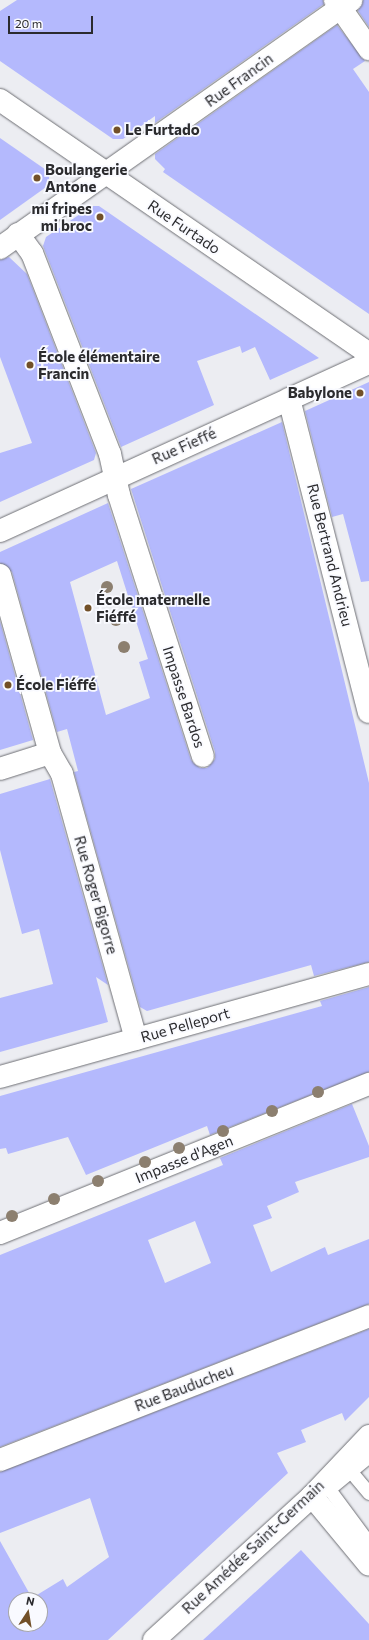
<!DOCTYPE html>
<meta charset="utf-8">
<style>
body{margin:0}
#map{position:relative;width:369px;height:1640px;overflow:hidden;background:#ecedf2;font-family:Commissioner,sans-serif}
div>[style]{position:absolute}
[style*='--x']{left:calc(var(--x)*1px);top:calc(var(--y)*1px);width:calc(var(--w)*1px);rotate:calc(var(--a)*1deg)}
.building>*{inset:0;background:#b4b9fd}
.roads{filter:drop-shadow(0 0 1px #6e6f74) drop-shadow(0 0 1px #6e6f74)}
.service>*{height:13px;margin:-6.5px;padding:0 6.5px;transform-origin:6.5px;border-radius:6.5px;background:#fff}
.minor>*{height:22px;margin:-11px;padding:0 11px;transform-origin:11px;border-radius:11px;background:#fff}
.tertiary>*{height:22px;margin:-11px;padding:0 11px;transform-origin:11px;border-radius:11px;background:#fff}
.secondary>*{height:22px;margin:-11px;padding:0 11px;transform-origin:11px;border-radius:11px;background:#fff}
.trees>*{width:12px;height:12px;margin:-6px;border-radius:50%;background:#8c7f6f}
.dots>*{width:11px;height:11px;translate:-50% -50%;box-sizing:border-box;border:2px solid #f9faff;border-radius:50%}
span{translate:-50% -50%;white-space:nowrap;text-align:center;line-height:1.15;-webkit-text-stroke:3.5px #f9faff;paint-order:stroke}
.street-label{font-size:15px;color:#2b2b2e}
.poi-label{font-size:15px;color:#2b2b2e;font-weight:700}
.left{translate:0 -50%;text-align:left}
.right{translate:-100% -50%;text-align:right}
.north{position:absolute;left:8px;top:1592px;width:40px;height:40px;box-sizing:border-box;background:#f9faff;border:1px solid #a7a7ab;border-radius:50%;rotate:12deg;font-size:11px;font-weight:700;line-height:16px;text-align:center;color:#2b2b2e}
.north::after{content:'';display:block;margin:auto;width:14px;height:18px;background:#725028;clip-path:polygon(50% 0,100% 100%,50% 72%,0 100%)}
.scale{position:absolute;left:8px;top:16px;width:85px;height:18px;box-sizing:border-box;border:2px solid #2b2b2e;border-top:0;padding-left:5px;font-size:12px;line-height:14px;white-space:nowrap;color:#2b2b2e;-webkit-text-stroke:3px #f9faff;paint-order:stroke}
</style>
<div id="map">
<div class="building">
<div style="clip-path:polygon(17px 0,323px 0,324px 4px,155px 123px,155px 116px,123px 139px,113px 139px,0 61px,0 11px)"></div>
<div style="clip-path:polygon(363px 0,369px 0,369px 27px,358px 11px)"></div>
<div style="clip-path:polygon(337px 25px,365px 61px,353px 69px,369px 92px,369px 314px,163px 172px,165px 169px,155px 159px,155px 154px)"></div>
<div style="clip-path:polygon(0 138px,49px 172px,49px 185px,0 220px)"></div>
<div style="clip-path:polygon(92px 206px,99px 206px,319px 358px,270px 380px,255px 347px,242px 353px,240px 346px,197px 361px,214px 405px,121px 447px,43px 246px,46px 237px)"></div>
<div style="clip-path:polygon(9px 257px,27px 274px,96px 453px,94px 460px,0 502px,0 453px,32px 443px,0 357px,0 260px)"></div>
<div style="clip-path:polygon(369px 382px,369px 581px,361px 582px,343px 514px,332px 517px,305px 411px)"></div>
<div style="clip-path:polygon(evenodd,282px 422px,369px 783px,369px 962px,314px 976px,311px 965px,147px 1011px,140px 1007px,74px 772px,78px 771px,67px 729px,57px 732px,12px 572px,0 563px,0 552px,108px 503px,191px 760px,200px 768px,207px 768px,215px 759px,215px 752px,131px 489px,282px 422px,117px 561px,148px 659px,139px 662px,150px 698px,106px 715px,70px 582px,117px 561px)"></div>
<div style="clip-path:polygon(0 621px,33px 740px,0 750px)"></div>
<div style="clip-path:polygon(50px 779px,108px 985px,96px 977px,108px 1022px,0 1052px,0 998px,53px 984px,39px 929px,22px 934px,13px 900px,0 850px,0 794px)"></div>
<div style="clip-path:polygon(369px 987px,369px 1072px,210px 1135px,207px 1126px,86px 1175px,68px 1137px,8px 1154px,6px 1148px,0 1149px,0 1096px,322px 1006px,320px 1001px)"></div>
<div style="clip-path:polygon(evenodd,352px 1104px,369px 1146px,369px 1157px,295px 1182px,299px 1192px,267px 1206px,272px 1218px,253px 1225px,271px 1272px,325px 1247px,328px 1255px,369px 1239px,369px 1304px,0 1447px,0 1255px,223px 1165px,220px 1158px,352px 1104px,195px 1221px,211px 1263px,165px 1283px,148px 1240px,195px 1221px)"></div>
<div style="clip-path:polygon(evenodd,369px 1329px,369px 1397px,345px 1421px,342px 1413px,301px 1430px,306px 1442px,277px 1453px,288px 1473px,108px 1640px,0 1640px,0 1541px,32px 1598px,63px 1579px,67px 1587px,109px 1557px,90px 1498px,0 1533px,0 1472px,369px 1329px,16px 1600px,40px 1600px,40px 1624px,16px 1624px,16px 1600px)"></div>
<div style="clip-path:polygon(301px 1550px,369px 1624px,369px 1640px,203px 1640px)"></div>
</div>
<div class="roads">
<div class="service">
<div style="--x:369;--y:1456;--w:52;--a:140.5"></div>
<div style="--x:329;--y:1489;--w:67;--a:53.5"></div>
<div style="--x:347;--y:1467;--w:34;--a:50"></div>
</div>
<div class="minor">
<div style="--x:335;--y:0;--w:60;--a:55.2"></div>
<div style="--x:18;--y:234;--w:24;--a:54"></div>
<div style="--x:32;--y:253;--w:216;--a:68.8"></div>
<div style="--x:110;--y:454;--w:42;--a:77.6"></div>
<div style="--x:119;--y:495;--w:274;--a:72.2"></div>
<div style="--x:0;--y:248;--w:430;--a:-35.2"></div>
<div style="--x:289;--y:399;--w:323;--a:75.7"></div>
<div style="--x:0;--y:531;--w:405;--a:-24.5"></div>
<div style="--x:0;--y:575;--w:185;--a:74.3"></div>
<div style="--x:50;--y:753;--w:52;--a:162.3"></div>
<div style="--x:50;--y:753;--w:24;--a:60"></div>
<div style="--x:62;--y:774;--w:275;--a:74.4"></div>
<div style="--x:0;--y:1233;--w:398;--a:-22"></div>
<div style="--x:0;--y:1460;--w:396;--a:-21.3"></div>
</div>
<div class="tertiary">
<div style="--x:0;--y:100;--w:448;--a:34.5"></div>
<div style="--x:0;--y:1077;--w:383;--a:-15.6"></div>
<div style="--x:154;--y:1640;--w:214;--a:-42.3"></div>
</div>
<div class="secondary">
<div style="--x:369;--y:1436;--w:83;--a:133.5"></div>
<div style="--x:312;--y:1496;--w:89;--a:50.4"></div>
</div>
</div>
<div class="trees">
<div style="left:107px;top:587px"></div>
<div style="left:116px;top:620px"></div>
<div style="left:124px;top:647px"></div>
<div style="left:318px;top:1092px"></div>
<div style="left:272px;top:1111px"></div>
<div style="left:223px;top:1131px"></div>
<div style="left:179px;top:1148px"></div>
<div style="left:145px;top:1162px"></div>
<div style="left:98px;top:1181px"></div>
<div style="left:54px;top:1199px"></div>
<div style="left:12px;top:1216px"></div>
</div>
<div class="dots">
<div style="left:117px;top:130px;background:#725028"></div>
<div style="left:37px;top:178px;background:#725028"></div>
<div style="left:100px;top:217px;background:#725028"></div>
<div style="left:30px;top:365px;background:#725028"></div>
<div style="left:360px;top:393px;background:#725028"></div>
<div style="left:88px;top:608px;background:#725028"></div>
<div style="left:8px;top:685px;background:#725028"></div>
</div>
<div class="street-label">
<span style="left:239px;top:80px;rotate:-36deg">Rue Francin</span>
<span style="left:184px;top:227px;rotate:34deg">Rue Furtado</span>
<span style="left:184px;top:446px;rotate:-24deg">Rue Fieffé</span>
<span style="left:330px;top:555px;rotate:76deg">Rue Bertrand Andrieu</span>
<span style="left:184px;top:697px;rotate:72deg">Impasse Bardos</span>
<span style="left:96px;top:895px;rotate:74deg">Rue Roger Bigorre</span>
<span style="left:185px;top:1025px;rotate:-16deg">Rue Pelleport</span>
<span style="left:184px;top:1159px;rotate:-22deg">Impasse d'Agen</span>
<span style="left:184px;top:1388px;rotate:-21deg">Rue Bauducheu</span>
<span style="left:253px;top:1547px;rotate:-43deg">Rue Amédée Saint-Germain</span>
</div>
<div class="poi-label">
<span class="left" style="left:125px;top:130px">Le Furtado</span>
<span class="left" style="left:45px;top:178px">Boulangerie<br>Antone</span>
<span class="right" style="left:92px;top:217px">mi fripes<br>mi broc</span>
<span class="left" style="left:38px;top:365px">École élémentaire<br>Francin</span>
<span class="right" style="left:352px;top:393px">Babylone</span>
<span class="left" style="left:96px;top:608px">École maternelle<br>Fiéffé</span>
<span class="left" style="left:16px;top:685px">École Fiéffé</span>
</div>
<div class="north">N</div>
<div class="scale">20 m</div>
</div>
